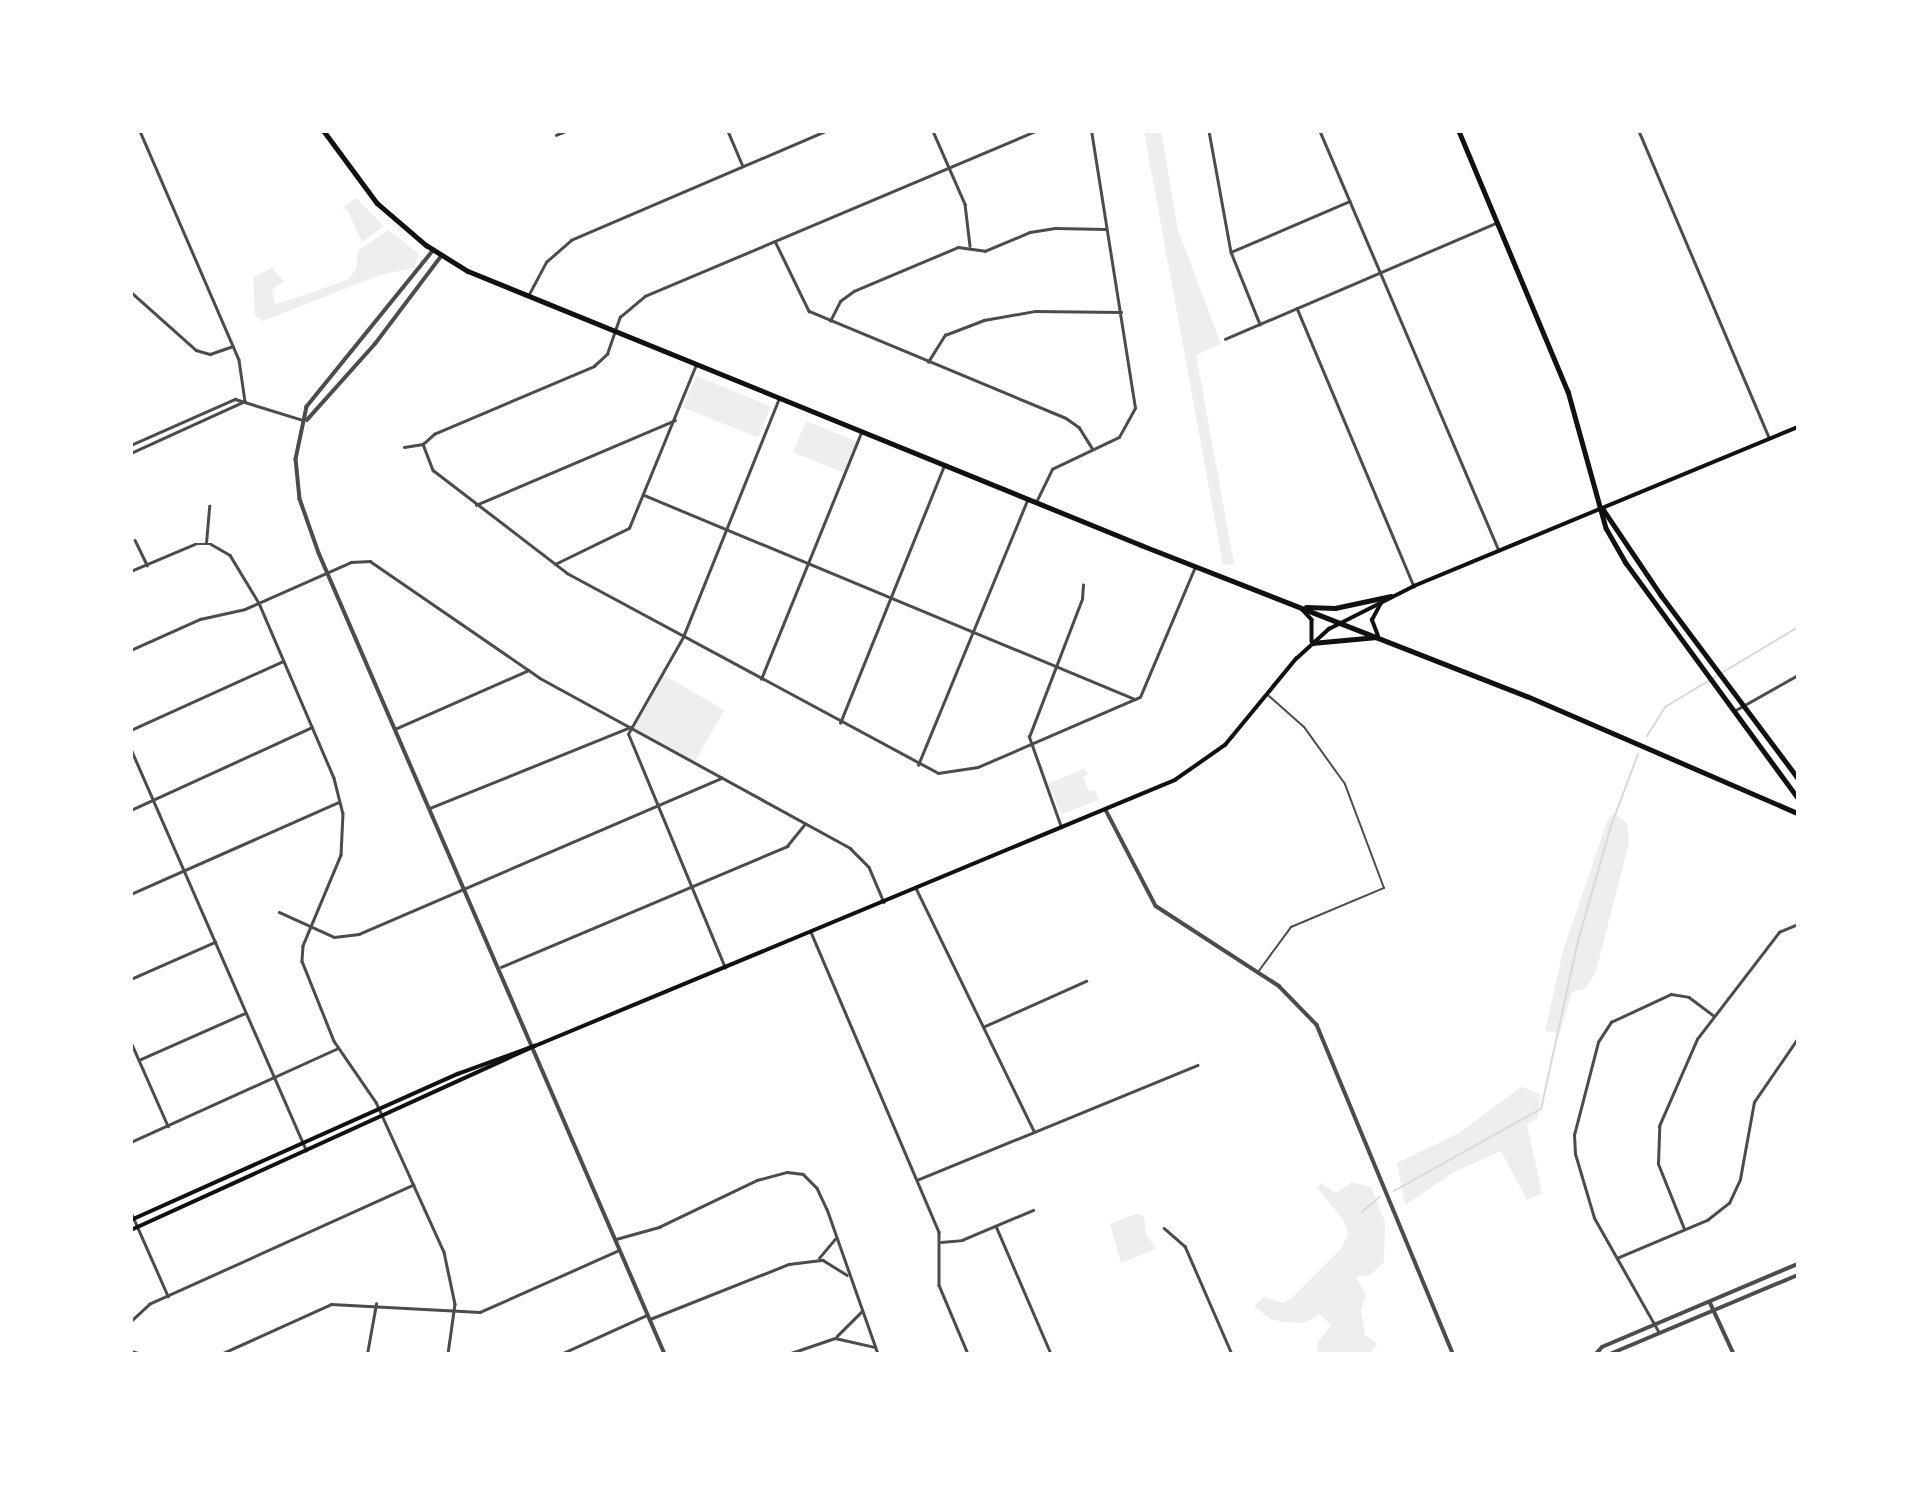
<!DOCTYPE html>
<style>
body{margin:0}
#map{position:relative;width:1929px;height:1485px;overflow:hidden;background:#fff;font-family:Inter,sans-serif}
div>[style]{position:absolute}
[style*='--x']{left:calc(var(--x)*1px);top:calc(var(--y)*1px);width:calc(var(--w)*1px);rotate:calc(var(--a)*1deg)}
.green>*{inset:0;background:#eee;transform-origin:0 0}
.stream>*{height:2px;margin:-1px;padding:0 1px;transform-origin:1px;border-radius:1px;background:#d9d9d9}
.service>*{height:2px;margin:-1px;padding:0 1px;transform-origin:1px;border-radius:1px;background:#4c4c4c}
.minor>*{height:2.5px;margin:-1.25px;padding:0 1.25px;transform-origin:1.25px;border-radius:1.25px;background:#4c4c4c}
.tertiary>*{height:3.5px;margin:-1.75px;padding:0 1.75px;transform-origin:1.75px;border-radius:1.75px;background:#4c4c4c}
.secondary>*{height:3.5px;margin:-1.75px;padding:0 1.75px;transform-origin:1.75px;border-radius:1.75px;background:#111}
.primary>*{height:4.5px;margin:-2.25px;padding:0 2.25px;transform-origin:2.25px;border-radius:2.25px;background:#111}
span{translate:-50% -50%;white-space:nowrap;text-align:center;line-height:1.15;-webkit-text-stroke:6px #fff;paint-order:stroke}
.frame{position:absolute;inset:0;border:133px solid #fff;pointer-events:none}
</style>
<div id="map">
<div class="green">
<div style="clip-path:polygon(1144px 131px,1161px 131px,1178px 230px,1221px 344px,1196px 355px,1234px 564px,1223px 565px)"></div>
<div style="clip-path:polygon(356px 198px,384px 226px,362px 242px,347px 209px,342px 209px)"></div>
<div style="clip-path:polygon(388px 230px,419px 254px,413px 268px,380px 275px,263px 321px,255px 316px,253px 277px,272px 268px,284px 281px,272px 290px,275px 304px,308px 294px,349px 279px,356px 269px,358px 251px)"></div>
<div style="left:696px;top:376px;width:81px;height:34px;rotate:22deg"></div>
<div style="left:806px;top:421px;width:54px;height:34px;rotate:22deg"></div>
<div style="left:662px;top:674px;width:72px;height:62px;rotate:30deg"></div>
<div style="clip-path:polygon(1085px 768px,1088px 774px,1083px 777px,1089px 792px,1095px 790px,1099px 800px,1061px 814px,1048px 784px)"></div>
<div style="clip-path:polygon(1614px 813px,1627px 823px,1629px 843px,1596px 971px,1585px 989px,1572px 992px,1560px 1033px,1545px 1031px,1563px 951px,1608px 819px)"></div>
<div style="clip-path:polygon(1521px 1087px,1540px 1094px,1538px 1118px,1527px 1124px,1542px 1193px,1527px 1200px,1501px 1151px,1454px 1172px,1405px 1205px,1397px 1163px,1459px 1133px)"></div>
<div style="clip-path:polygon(1352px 1182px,1371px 1187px,1385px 1222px,1384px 1262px,1370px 1275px,1356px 1277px,1366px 1295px,1361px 1310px,1365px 1335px,1377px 1344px,1370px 1354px,1317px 1354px,1318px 1342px,1331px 1325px,1320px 1314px,1304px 1323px,1284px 1322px,1270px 1319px,1254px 1306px,1264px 1297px,1283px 1303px,1292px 1298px,1341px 1249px,1348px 1234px,1344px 1221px,1317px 1187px,1321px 1183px,1336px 1193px)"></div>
<div style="clip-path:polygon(1136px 1214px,1144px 1216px,1146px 1234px,1156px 1249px,1121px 1263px,1110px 1224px)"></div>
</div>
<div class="stream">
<div style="--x:1647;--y:736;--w:34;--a:-58"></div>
<div style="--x:1665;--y:707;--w:155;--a:-31"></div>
<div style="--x:1394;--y:1191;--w:168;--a:-29.2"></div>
<div style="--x:1541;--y:1109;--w:172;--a:-77.6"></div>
<div style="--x:1578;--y:941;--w:120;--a:-74"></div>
<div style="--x:1611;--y:826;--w:77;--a:-69.4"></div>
<div style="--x:1362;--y:1212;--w:23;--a:-41"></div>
</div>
<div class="service">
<div style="--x:1258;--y:972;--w:56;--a:-53.7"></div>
<div style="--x:1291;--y:927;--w:101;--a:-22.8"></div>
<div style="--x:1384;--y:888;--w:111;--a:-110.6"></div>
<div style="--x:1345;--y:784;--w:70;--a:-125.7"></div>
<div style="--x:1304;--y:727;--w:48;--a:-138.4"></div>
</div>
<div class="minor">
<div style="--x:140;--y:131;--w:249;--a:66.6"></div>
<div style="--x:239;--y:360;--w:41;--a:81.7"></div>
<div style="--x:728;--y:131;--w:38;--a:67"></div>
<div style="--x:933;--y:131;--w:80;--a:66.3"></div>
<div style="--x:965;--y:204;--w:42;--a:83.2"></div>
<div style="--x:1209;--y:131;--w:123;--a:79.7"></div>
<div style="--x:1231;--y:252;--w:78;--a:68.1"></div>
<div style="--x:1320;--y:131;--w:456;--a:66.9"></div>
<div style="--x:1639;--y:131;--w:332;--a:67"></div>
<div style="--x:556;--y:135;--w:11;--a:-22"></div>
<div style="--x:1798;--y:187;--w:13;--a:90"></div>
<div style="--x:775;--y:241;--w:78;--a:64.1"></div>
<div style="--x:809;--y:311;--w:278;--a:22.6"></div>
<div style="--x:1066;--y:418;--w:16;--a:35"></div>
<div style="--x:1079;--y:427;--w:26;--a:58"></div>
<div style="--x:1231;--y:252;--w:129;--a:-23.2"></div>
<div style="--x:131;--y:292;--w:87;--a:41.7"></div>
<div style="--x:196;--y:350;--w:15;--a:16"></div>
<div style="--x:210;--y:354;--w:24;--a:-19"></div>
<div style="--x:528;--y:296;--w:38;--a:-62"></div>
<div style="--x:546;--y:262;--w:33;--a:-41"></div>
<div style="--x:571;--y:240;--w:276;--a:-23.2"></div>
<div style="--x:1297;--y:308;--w:302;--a:67.2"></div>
<div style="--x:830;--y:321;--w:22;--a:-63"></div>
<div style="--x:840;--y:301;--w:17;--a:-36"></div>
<div style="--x:854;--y:291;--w:113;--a:-22.9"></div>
<div style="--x:958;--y:247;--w:27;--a:8"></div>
<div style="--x:985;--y:251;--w:49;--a:-22.9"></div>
<div style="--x:1030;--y:232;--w:25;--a:-9"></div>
<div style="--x:1055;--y:228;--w:51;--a:1.1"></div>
<div style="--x:1225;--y:339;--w:295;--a:-23.2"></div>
<div style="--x:928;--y:362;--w:32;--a:-58"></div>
<div style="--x:945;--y:335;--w:42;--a:-21"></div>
<div style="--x:984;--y:320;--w:52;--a:-10"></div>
<div style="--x:1035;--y:311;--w:86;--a:0.7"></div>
<div style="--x:423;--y:444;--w:28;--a:69"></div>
<div style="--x:433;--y:470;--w:169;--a:37.5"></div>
<div style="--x:567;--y:573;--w:421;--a:28.3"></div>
<div style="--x:938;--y:773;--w:40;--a:-8.5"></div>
<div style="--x:978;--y:767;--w:176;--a:-23.4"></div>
<div style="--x:1140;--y:697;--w:141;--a:-67.1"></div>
<div style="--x:131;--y:445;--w:114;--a:-23.9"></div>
<div style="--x:235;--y:399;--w:71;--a:17.2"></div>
<div style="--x:404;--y:447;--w:19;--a:-9"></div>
<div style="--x:423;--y:444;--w:15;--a:-42"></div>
<div style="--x:434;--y:434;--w:174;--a:-23"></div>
<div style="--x:594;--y:366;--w:18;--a:-43"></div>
<div style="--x:607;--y:354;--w:39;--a:-71"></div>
<div style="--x:620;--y:317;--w:33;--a:-40"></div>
<div style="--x:645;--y:296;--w:423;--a:-22.9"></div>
<div style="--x:131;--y:453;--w:125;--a:-24.5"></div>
<div style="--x:644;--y:495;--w:532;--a:22.56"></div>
<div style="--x:1037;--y:500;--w:34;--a:-64"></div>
<div style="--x:1052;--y:469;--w:74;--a:-25.5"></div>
<div style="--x:1119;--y:437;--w:33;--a:-61"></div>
<div style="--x:1135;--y:408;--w:280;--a:-99"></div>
<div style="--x:476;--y:505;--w:216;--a:-23.1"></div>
<div style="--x:135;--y:540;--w:28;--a:64"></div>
<div style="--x:206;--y:543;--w:37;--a:-85"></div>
<div style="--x:555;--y:564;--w:82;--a:-25.9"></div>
<div style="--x:629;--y:528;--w:176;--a:-67.7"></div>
<div style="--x:131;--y:571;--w:69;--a:-22.9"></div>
<div style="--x:195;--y:544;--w:16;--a:0"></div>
<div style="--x:211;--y:544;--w:22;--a:30"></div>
<div style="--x:230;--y:555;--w:56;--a:58.9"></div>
<div style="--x:259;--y:603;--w:190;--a:66.8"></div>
<div style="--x:334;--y:778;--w:36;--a:76"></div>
<div style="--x:343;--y:813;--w:42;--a:92.7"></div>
<div style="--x:341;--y:855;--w:99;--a:112.7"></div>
<div style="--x:303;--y:946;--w:15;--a:94"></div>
<div style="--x:302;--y:961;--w:86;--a:68.2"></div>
<div style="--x:334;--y:1041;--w:74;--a:55.5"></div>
<div style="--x:376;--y:1102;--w:165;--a:65.6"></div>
<div style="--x:444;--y:1252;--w:53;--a:78.1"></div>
<div style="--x:455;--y:1304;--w:50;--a:98"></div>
<div style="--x:131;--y:650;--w:76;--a:-24.2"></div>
<div style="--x:200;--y:619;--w:46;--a:-12.5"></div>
<div style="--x:245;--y:609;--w:116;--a:-23.9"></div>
<div style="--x:351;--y:562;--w:19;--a:-3"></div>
<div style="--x:370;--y:561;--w:206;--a:34.5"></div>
<div style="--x:540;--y:678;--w:354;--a:28.7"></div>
<div style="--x:850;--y:848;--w:27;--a:45"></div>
<div style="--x:869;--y:867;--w:38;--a:67"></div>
<div style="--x:761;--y:679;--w:266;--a:-67.9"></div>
<div style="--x:1734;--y:711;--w:73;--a:-29.4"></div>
<div style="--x:840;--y:723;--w:277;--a:-68"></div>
<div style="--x:395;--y:729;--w:146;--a:-23.8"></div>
<div style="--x:131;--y:730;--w:167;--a:-24.4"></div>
<div style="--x:131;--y:749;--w:438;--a:66.4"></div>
<div style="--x:918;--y:765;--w:287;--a:-67.6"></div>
<div style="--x:430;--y:808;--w:216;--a:-22"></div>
<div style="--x:131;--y:810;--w:199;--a:-24.6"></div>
<div style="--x:1061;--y:827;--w:96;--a:-109.6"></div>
<div style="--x:1029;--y:737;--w:148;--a:-69"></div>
<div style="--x:1082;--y:599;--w:14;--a:-86"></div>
<div style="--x:916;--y:888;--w:270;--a:64.1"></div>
<div style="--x:131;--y:894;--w:227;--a:-23.9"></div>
<div style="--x:279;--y:912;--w:60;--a:24.4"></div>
<div style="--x:334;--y:937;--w:25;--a:-7"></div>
<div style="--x:359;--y:934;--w:395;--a:-23.3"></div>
<div style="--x:811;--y:932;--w:326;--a:66.9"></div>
<div style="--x:939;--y:1232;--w:53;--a:90"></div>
<div style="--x:939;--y:1285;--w:75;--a:67.2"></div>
<div style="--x:501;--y:967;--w:311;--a:-22.9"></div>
<div style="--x:787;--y:846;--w:28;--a:-51"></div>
<div style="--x:725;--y:968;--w:253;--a:-112.5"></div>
<div style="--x:628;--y:734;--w:112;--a:-60.4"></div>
<div style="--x:683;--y:637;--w:258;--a:-68.1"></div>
<div style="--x:131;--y:979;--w:92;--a:-23.8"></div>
<div style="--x:983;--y:1027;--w:113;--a:-24.1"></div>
<div style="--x:131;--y:1042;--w:92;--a:66.2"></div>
<div style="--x:139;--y:1060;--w:116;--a:-23.9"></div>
<div style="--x:131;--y:1142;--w:227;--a:-24.4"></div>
<div style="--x:917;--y:1180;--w:303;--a:-22.3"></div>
<div style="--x:131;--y:1212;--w:92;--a:66.2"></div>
<div style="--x:996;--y:1226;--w:139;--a:66.7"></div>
<div style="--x:1164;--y:1228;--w:28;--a:41"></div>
<div style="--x:1185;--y:1246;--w:118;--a:66.5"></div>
<div style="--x:1684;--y:1229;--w:70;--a:-111.8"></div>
<div style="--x:1658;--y:1164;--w:38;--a:-88"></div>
<div style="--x:1659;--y:1126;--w:95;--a:-66.4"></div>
<div style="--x:1697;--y:1039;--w:135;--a:-52.5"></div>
<div style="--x:1779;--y:932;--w:21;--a:-23"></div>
<div style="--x:616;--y:1239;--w:45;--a:-15.6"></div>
<div style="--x:659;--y:1227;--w:109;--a:-25.6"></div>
<div style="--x:757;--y:1180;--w:31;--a:-15"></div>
<div style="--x:787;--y:1172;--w:16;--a:7"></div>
<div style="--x:803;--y:1174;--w:20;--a:45"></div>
<div style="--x:817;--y:1188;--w:23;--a:65"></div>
<div style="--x:827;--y:1209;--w:154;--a:70.6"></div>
<div style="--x:941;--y:1242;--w:21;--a:-5"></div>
<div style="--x:962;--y:1240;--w:77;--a:-22.9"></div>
<div style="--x:819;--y:1258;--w:25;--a:-50"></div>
<div style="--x:1617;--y:1258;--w:98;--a:-22.9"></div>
<div style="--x:1707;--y:1220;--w:28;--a:-38"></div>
<div style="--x:1729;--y:1203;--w:26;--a:-65"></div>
<div style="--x:1740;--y:1179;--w:78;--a:-79.7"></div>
<div style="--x:1754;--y:1102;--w:78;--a:-55.5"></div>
<div style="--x:650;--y:1319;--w:149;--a:-21.6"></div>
<div style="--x:789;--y:1264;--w:34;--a:-7"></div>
<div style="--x:823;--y:1260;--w:28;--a:32"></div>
<div style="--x:131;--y:1321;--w:25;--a:-43"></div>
<div style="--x:149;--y:1304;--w:290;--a:-24.3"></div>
<div style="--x:1659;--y:1333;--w:132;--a:-119.5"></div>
<div style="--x:1594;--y:1218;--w:67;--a:-106.5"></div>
<div style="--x:1575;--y:1154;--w:19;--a:-93"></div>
<div style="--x:1574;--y:1135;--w:96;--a:-75.5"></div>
<div style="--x:1598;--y:1042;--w:24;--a:-57"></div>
<div style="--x:1611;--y:1022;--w:66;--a:-25"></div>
<div style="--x:1671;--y:994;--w:18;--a:9"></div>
<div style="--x:1689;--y:997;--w:31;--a:37"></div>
<div style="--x:837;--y:1336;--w:35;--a:-45"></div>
<div style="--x:131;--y:1351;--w:11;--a:15"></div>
<div style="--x:221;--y:1354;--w:121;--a:-24.4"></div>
<div style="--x:331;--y:1304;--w:149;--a:3.1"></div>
<div style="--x:480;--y:1312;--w:152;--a:-24"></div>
<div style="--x:367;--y:1354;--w:51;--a:-79.8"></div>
<div style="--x:561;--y:1354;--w:94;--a:-24.4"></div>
<div style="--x:788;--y:1354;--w:50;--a:-18.8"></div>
<div style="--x:835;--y:1338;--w:41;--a:12.7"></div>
</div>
<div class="tertiary">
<div style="--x:434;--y:250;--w:202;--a:129"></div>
<div style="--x:307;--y:407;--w:53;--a:101.9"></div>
<div style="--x:296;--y:459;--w:40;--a:84.3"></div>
<div style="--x:300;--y:499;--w:57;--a:70.6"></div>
<div style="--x:319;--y:553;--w:873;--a:66.64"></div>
<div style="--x:307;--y:420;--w:102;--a:-48.2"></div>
<div style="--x:375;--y:344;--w:111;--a:-53"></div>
<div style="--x:1106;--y:810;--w:108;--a:62.5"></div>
<div style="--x:1156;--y:906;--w:147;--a:33"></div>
<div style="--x:1279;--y:986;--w:54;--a:45.7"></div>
<div style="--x:1317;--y:1025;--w:356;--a:67.5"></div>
<div style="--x:1710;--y:1302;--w:57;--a:65.2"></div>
<div style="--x:1596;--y:1354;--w:9;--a:-49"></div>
<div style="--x:1602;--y:1347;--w:213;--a:-23"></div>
<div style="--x:1610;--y:1354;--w:204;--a:-22.8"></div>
</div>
<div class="secondary">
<div style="--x:1301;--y:608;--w:16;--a:47"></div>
<div style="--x:1312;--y:620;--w:21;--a:90"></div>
<div style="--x:1378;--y:636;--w:17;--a:-111"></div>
<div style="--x:1372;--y:620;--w:19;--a:-62"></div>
<div style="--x:131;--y:1220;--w:358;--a:-24.1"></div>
<div style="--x:458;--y:1074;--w:81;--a:-20.2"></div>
<div style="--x:131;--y:1230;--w:444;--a:-24.5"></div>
<div style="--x:535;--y:1046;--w:693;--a:-22.57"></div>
<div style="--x:1175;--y:780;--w:61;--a:-35"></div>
<div style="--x:1225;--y:745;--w:112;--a:-50.5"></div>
<div style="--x:1296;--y:659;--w:45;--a:-42.3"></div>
<div style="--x:1329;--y:629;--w:95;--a:-26.8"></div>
<div style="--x:1414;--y:586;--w:416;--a:-22.5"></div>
</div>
<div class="primary">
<div style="--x:324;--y:131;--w:89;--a:53.6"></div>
<div style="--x:377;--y:203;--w:65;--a:40.6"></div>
<div style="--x:426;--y:245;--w:49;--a:31.8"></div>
<div style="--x:468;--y:271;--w:727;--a:22.15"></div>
<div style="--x:1141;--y:545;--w:414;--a:21.4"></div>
<div style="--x:1527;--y:696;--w:295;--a:23.4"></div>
<div style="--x:1459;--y:131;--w:282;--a:67.3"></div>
<div style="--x:1568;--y:391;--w:142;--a:74.5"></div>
<div style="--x:1606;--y:528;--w:40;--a:60.3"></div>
<div style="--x:1626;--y:563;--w:291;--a:53.8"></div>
<div style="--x:1603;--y:509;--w:104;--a:56"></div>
<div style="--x:1661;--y:595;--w:229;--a:53.2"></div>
<div style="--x:1306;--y:607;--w:29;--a:2"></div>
<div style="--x:1335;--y:608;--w:57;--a:-12.1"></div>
<div style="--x:1312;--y:643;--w:65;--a:-5.3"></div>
</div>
<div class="frame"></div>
</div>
